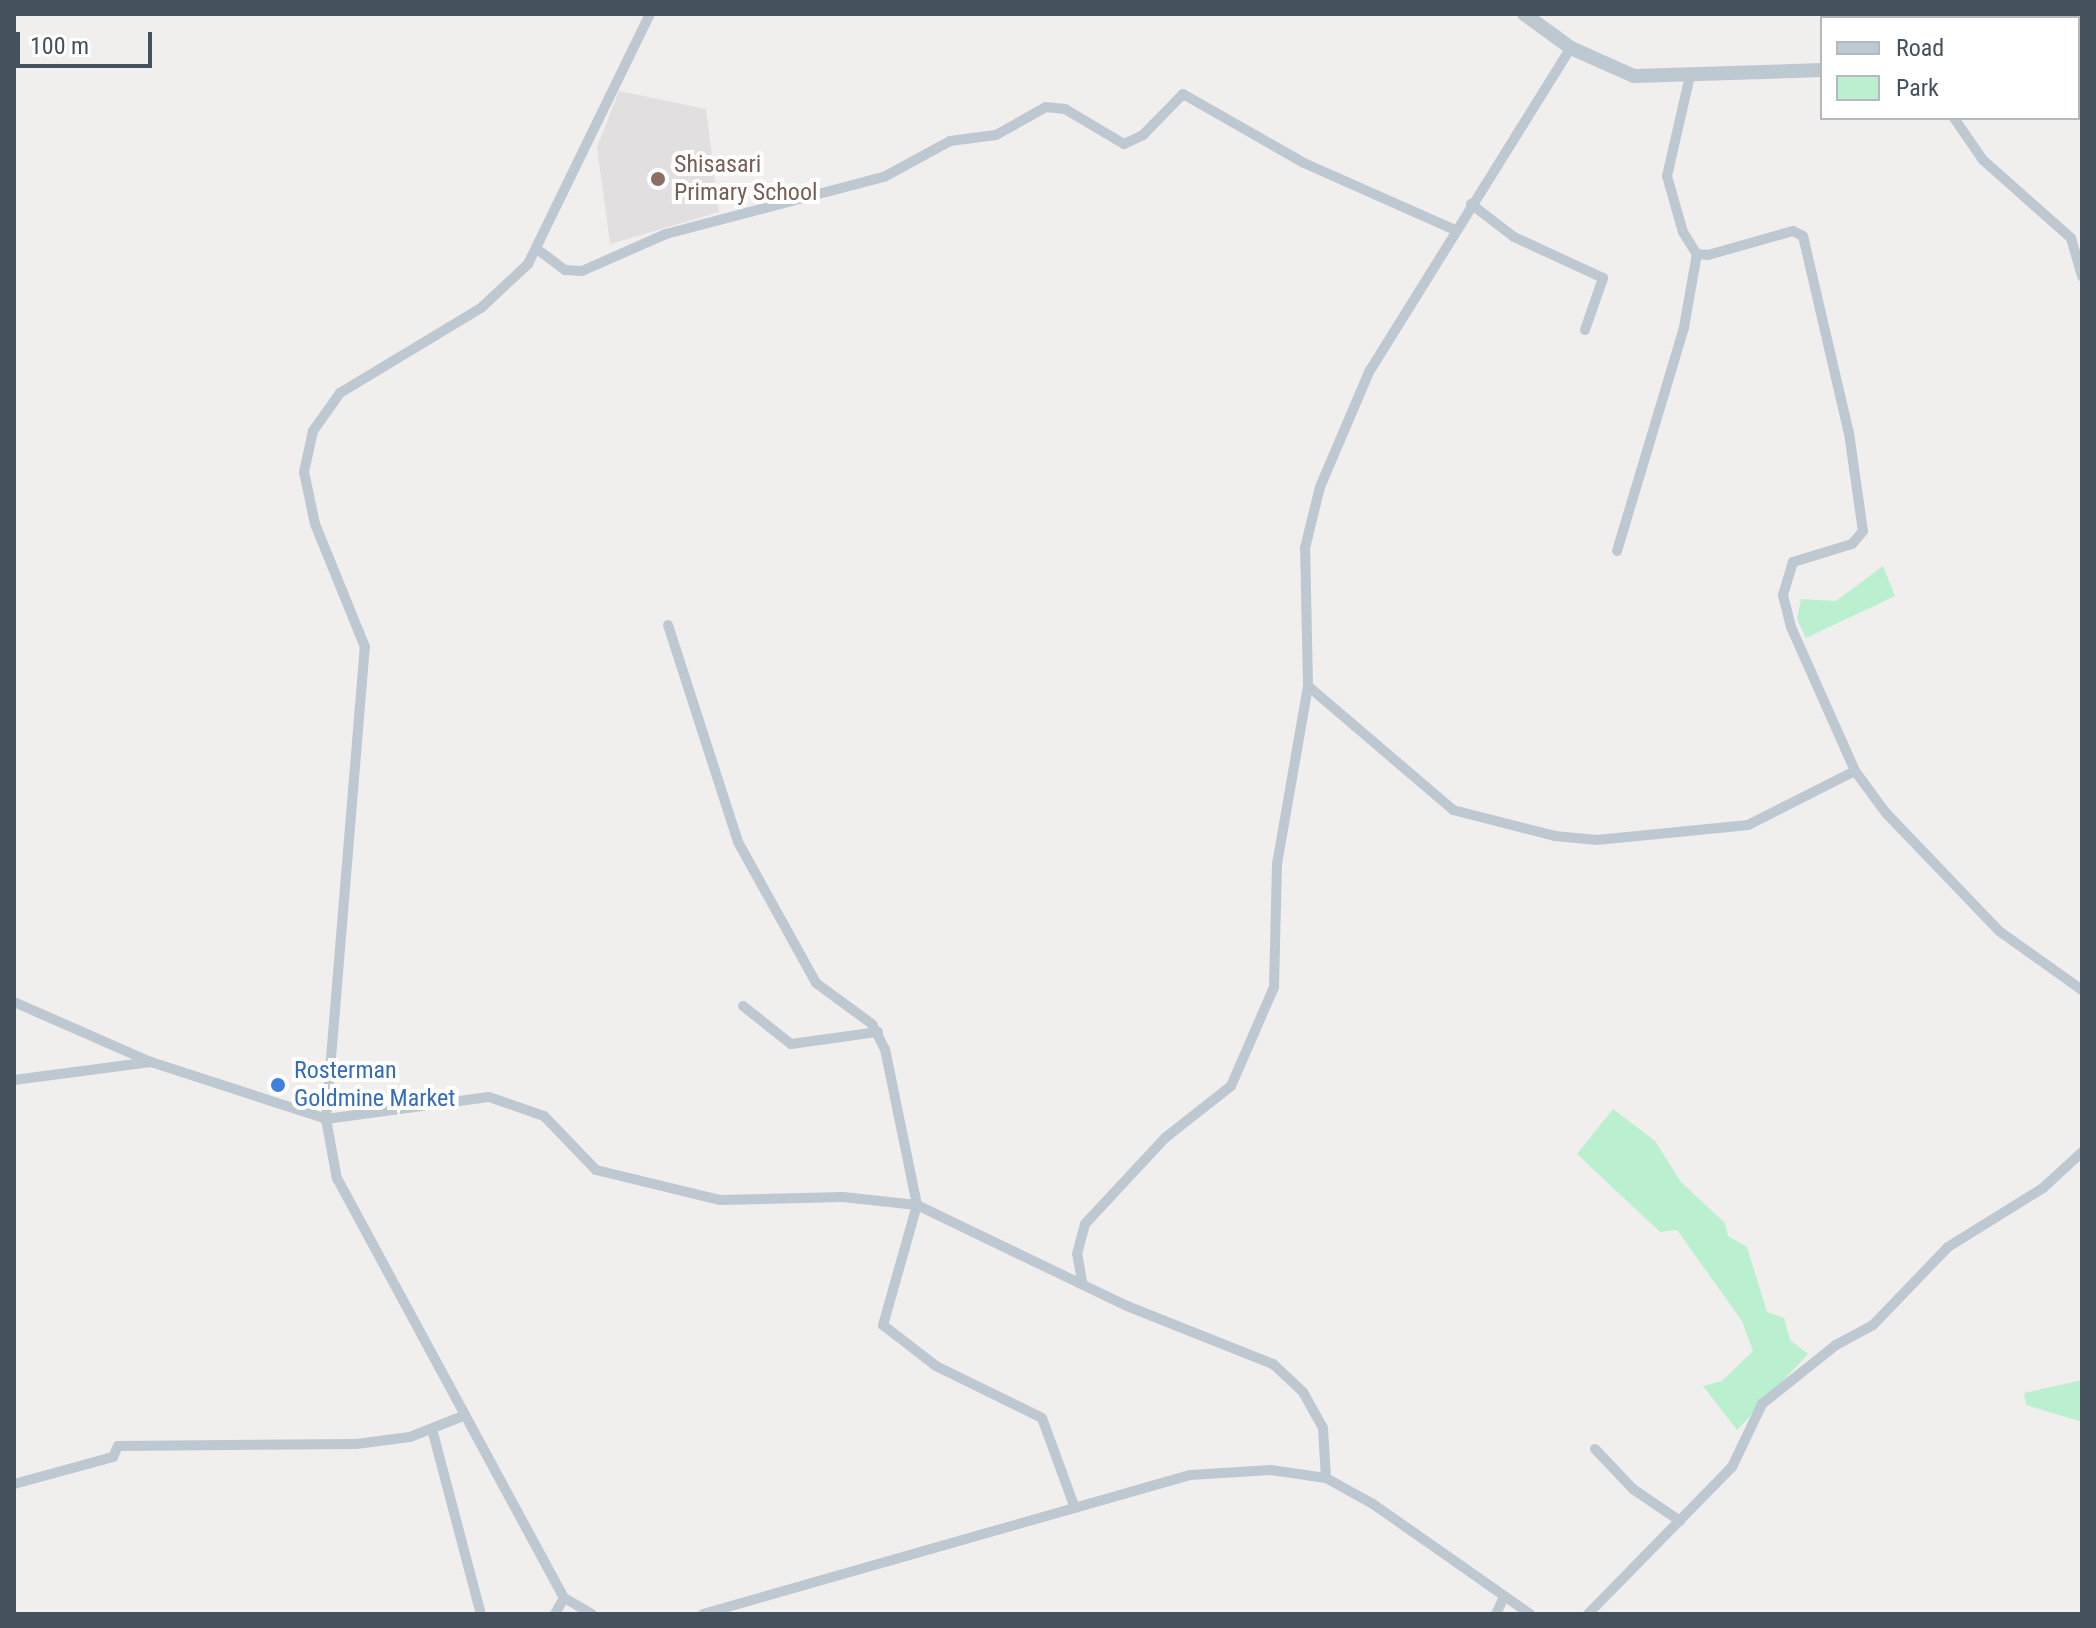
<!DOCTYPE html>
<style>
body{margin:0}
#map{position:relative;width:2096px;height:1628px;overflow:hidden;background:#f1eeee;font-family:"Roboto Condensed",sans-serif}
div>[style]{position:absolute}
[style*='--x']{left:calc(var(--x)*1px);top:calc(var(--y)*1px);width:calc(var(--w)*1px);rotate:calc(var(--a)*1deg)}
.education>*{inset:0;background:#e2dfe0}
.green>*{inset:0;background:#baf0d0}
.minor>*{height:10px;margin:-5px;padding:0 5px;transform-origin:5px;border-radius:5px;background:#bdc8d1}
.tertiary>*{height:14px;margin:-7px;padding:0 7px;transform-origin:7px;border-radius:7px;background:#bdc8d1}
.dots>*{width:22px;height:22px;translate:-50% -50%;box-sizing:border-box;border:4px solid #fff;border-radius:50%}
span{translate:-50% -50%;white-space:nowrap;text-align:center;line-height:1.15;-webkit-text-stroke:8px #fff;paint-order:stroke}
.education-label{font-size:24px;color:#785e54}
.left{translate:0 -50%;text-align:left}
.shop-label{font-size:24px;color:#366cbe}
.frame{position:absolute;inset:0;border:16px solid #45515c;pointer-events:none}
.legend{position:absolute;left:1820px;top:16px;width:260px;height:104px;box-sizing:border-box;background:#fff;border:2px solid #b5b9be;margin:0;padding:10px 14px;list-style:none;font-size:24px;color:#45515c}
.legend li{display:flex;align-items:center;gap:16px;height:40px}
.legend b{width:40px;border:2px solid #b5b9be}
.scale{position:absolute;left:16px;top:32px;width:136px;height:36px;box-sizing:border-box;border:4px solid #45515c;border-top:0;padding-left:10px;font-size:24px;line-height:28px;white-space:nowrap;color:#45515c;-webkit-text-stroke:6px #fff;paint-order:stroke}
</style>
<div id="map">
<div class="education">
<div style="clip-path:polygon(619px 91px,706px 109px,719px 212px,610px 244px,597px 147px)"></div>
</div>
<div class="green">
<div style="clip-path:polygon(1883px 566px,1895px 596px,1806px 638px,1797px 619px,1801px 599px,1836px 601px)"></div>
<div style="clip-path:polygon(1613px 1109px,1655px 1141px,1681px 1182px,1725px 1223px,1728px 1236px,1747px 1247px,1767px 1312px,1784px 1318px,1790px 1340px,1808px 1354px,1737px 1430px,1703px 1386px,1722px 1381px,1753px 1351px,1742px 1321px,1677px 1230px,1660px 1232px,1577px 1154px)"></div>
<div style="clip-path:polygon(2082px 1380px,2082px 1422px,2026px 1405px,2024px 1393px)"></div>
</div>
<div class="minor">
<div style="--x:1689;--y:80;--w:98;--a:102.9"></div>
<div style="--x:1667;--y:176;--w:58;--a:74.1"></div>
<div style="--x:1683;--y:232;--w:26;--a:58"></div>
<div style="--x:1697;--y:254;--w:11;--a:5"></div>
<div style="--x:1708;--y:255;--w:88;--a:-15.8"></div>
<div style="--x:1793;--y:231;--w:11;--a:27"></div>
<div style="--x:1803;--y:236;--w:202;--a:76.9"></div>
<div style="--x:1849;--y:433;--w:99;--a:81.9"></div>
<div style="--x:1863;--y:531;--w:17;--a:130"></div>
<div style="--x:1852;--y:544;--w:62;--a:163"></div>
<div style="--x:1793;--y:562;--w:34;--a:107"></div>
<div style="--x:1783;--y:595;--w:33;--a:76"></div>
<div style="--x:1791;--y:627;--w:158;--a:66"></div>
<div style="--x:1855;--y:771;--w:52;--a:53.6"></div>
<div style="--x:1886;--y:813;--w:163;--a:46.2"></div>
<div style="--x:1999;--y:931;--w:102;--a:35.4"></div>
<div style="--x:1954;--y:118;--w:51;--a:55.4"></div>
<div style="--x:1983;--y:160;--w:118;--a:41.6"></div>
<div style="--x:2071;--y:238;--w:40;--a:74"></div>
<div style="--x:1471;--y:204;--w:54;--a:37.5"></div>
<div style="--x:1514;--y:237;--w:98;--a:24.7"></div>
<div style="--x:1603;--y:278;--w:55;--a:109.1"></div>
<div style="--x:537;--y:249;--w:35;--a:37"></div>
<div style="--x:565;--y:270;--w:17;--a:3"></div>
<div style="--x:582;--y:271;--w:92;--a:-23.8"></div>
<div style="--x:666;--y:234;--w:225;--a:-14.7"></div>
<div style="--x:884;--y:177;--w:75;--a:-28.6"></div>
<div style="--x:950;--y:141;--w:46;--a:-7.4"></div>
<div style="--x:996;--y:135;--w:57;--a:-29.2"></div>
<div style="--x:1046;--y:107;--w:19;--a:6"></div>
<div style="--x:1065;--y:109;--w:69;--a:30.7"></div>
<div style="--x:1124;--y:144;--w:21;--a:-25"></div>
<div style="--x:1143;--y:135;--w:57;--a:-45.7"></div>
<div style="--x:1183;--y:94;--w:139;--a:29.7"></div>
<div style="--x:1304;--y:163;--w:165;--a:23.9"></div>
<div style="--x:1617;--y:551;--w:234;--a:-73.3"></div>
<div style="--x:1684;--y:327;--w:74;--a:-79.9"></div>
<div style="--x:668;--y:625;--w:228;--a:72.1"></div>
<div style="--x:738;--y:842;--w:161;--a:61"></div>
<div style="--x:816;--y:983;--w:69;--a:36.2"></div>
<div style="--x:872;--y:1024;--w:28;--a:63"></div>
<div style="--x:885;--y:1049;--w:159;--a:78.4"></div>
<div style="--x:917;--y:1205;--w:125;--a:105.8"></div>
<div style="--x:883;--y:1325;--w:67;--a:37.7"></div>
<div style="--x:936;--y:1366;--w:118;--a:26.1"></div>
<div style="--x:1042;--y:1418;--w:96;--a:69.9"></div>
<div style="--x:1308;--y:686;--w:191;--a:40.5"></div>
<div style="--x:1453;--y:810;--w:105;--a:14.3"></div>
<div style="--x:1555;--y:836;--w:42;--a:5.4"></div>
<div style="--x:1597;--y:840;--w:152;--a:-5.7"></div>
<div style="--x:1748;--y:825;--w:120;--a:-26.8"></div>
<div style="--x:14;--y:1002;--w:150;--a:23.7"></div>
<div style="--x:151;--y:1062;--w:184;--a:18"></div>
<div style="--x:326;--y:1119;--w:164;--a:-7.7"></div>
<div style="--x:489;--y:1097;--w:58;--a:19.1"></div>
<div style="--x:544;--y:1116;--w:75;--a:46.1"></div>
<div style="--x:596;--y:1170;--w:128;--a:13.6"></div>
<div style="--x:720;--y:1200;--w:123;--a:-1.4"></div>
<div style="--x:843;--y:1197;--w:74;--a:6.2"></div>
<div style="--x:917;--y:1205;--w:233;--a:25.7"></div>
<div style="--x:1127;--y:1306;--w:157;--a:21.7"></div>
<div style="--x:1273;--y:1364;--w:41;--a:43"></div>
<div style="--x:1303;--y:1392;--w:41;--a:60.9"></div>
<div style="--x:1323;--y:1428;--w:50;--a:86.6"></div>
<div style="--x:743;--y:1006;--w:61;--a:38.4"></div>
<div style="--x:791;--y:1044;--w:88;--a:-7.9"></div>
<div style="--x:14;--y:1080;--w:138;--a:-7.5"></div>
<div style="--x:1082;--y:1281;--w:27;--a:-100"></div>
<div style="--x:1077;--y:1254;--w:31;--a:-75"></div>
<div style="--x:1085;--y:1224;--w:117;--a:-47.1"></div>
<div style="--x:1165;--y:1138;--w:84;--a:-38.2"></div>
<div style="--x:1231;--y:1086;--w:108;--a:-66.5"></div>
<div style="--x:1274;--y:987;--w:123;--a:-88.6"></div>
<div style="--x:1277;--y:864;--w:181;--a:-80.1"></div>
<div style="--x:1308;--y:686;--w:138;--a:-91.2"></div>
<div style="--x:1305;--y:548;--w:63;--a:-76.2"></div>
<div style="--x:1320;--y:487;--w:125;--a:-66.9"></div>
<div style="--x:1369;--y:372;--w:382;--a:-58.1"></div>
<div style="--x:432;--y:1429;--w:191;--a:75.2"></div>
<div style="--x:1595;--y:1449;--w:55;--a:46.5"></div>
<div style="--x:1633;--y:1489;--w:57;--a:34.2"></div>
<div style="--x:14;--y:1484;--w:103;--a:-15.3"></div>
<div style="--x:113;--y:1457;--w:12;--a:-66"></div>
<div style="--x:118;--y:1446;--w:238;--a:-0.5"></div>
<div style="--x:356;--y:1444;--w:54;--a:-7.4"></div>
<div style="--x:410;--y:1437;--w:57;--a:-21.6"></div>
<div style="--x:555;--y:1614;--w:18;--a:-61"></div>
<div style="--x:592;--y:1614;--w:32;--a:-150"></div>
<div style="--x:564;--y:1598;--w:477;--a:-118.4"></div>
<div style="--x:337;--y:1179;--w:61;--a:-100.4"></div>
<div style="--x:326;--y:1119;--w:474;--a:-85.3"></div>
<div style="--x:365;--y:647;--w:133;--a:-112.1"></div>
<div style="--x:315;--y:524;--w:53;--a:-101.9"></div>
<div style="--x:304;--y:472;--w:42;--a:-77.6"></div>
<div style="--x:313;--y:431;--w:47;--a:-54.6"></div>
<div style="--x:340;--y:393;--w:165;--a:-31.1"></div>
<div style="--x:481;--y:308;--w:64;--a:-43.1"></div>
<div style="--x:528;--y:264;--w:278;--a:-64"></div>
<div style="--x:703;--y:1614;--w:506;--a:-15.93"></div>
<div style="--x:1190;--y:1475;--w:81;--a:-3.5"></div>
<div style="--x:1271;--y:1470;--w:56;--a:8.3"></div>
<div style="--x:1326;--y:1478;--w:54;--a:29"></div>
<div style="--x:1373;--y:1504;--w:192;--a:35"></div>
<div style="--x:1496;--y:1614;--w:17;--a:-65"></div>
<div style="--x:1588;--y:1614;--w:206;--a:-45.6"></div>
<div style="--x:1732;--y:1467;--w:70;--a:-64.5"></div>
<div style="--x:1762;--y:1404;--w:95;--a:-38.6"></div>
<div style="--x:1836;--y:1345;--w:42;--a:-28.4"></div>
<div style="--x:1873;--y:1325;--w:108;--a:-46.1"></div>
<div style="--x:1948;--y:1247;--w:112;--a:-31.8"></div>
<div style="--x:2043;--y:1188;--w:53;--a:-42.7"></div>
</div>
<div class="tertiary">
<div style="--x:1524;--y:14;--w:58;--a:35.9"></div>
<div style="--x:1571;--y:48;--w:69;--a:24"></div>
<div style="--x:1634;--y:76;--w:188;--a:-1.8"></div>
<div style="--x:2078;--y:35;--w:4;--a:-14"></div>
</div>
<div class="dots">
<div style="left:658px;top:179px;background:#8d6e63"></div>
<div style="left:278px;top:1085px;background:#3f7fe0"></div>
</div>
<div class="education-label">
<span class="left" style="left:674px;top:179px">Shisasari<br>Primary School</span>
</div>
<div class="shop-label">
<span class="left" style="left:294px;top:1085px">Rosterman<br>Goldmine Market</span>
</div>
<div class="frame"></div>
<ul class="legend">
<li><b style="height:10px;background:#bdc8d1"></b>Road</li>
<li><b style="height:22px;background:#baf0d0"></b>Park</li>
</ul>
<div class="scale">100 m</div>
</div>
